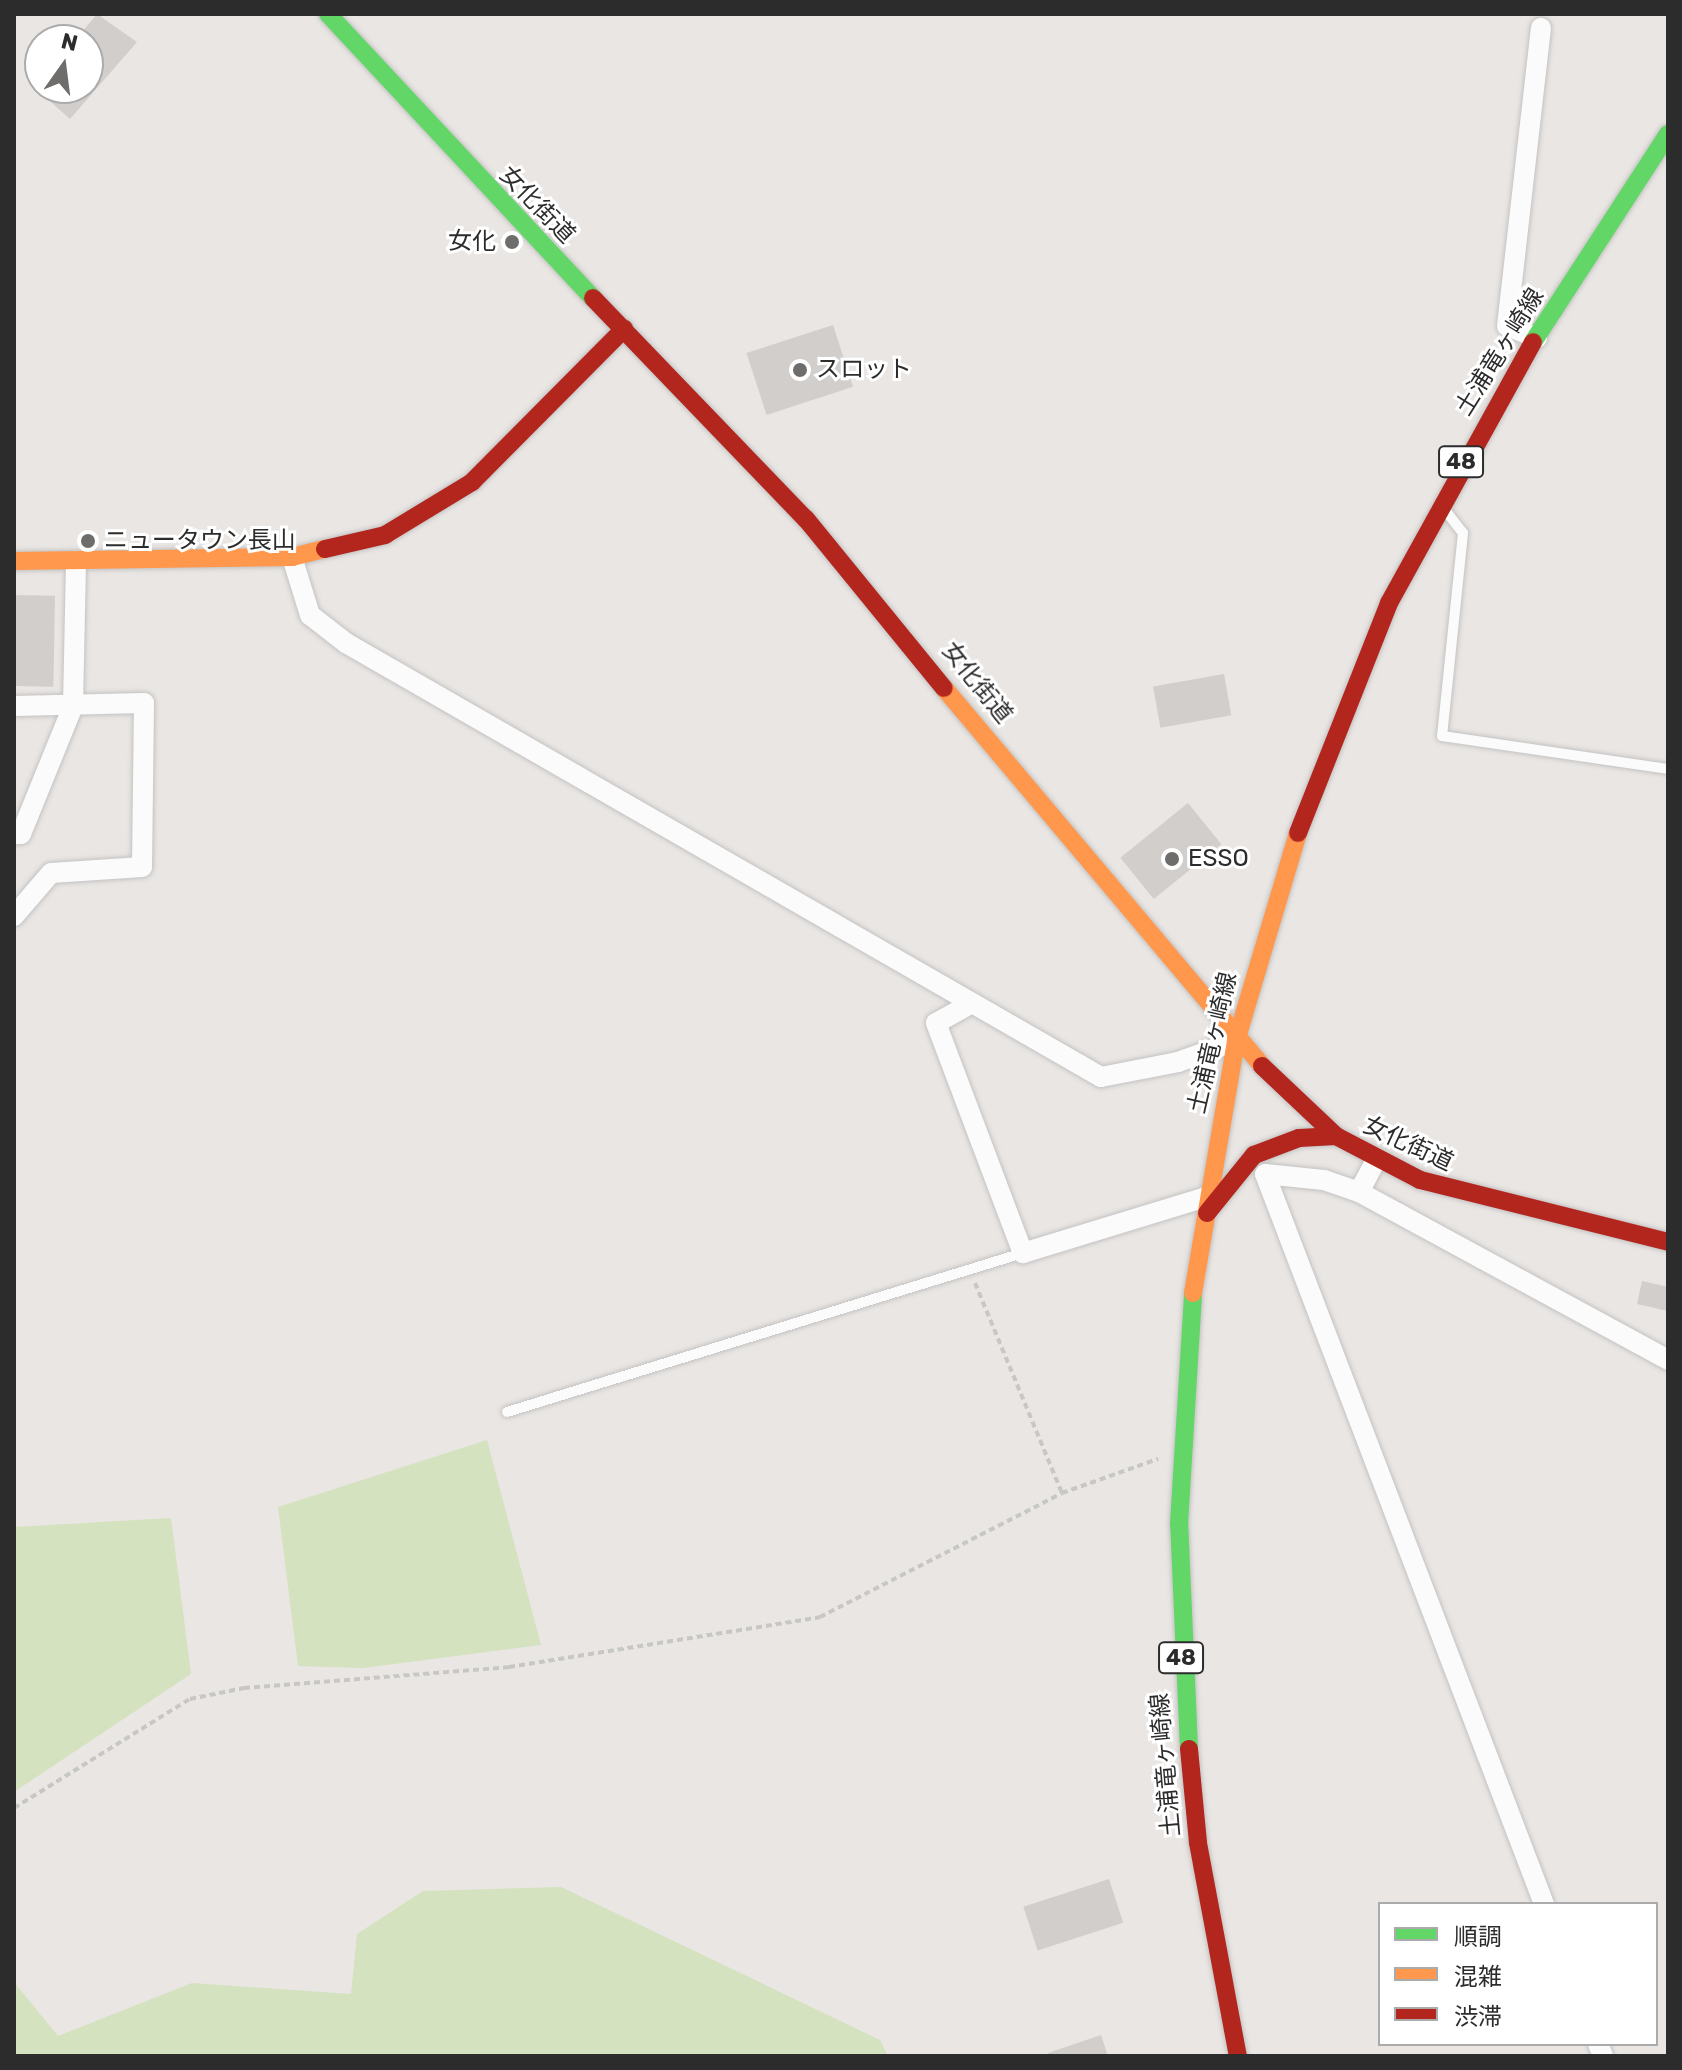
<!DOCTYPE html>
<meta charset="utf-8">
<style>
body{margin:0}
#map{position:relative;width:1682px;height:2070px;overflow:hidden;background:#e9e6e3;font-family:Rubik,"Noto Sans JP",sans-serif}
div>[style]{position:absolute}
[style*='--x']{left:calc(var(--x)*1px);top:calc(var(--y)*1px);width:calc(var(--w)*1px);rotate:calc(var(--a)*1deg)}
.green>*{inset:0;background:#d4e2bf}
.building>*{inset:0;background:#d1cecc;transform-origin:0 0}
.path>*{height:4px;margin-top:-2px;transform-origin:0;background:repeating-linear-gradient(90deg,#c7c7c6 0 6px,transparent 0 10px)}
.roads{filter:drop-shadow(0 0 2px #c4c3c3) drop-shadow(0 0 2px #c4c3c3)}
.lane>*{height:10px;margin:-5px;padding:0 5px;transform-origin:5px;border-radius:5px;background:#fcfbfb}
.street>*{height:20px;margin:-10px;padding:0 10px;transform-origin:10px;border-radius:10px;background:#fcfbfb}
.fast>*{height:18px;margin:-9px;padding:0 9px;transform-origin:9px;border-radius:9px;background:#63d668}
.slow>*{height:18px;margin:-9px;padding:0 9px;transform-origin:9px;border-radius:9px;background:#ff974d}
.jam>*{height:18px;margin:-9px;padding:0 9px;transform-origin:9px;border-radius:9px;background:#b3261e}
.dots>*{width:22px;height:22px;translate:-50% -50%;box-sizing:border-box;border:4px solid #fff;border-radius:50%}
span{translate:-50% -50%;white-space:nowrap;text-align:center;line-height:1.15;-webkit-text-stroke:6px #fff;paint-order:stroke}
.shield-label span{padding:2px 6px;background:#fff;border:2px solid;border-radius:6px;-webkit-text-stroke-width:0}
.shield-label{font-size:22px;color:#2c2c2c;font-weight:700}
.street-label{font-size:24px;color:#2c2c2c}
.poi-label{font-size:24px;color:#2c2c2c}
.right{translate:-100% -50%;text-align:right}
.left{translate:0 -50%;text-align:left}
.frame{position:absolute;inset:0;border:16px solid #2c2c2c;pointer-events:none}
.legend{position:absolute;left:1378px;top:1902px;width:280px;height:144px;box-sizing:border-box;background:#fff;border:2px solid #ababab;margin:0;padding:10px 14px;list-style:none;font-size:24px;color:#2c2c2c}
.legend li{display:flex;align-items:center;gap:16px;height:40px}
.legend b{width:40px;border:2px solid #ababab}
.north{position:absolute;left:24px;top:24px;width:80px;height:80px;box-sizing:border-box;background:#fff;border:2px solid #ababab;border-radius:50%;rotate:14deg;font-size:22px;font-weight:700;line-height:32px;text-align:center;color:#2c2c2c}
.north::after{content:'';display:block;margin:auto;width:28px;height:36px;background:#6e6d6c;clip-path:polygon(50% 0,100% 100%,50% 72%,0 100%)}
</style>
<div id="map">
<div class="green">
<div style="clip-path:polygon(487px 1440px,541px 1645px,363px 1668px,298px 1666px,278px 1507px)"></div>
<div style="clip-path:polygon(171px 1518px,191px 1674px,14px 1792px,14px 1527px)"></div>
<div style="clip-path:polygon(561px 1887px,880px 2040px,888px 2056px,14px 2056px,14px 1982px,58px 2036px,192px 1983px,351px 1994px,357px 1934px,423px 1891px)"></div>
</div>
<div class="building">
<div style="clip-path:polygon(97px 14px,137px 42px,70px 119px,35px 88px,88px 88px,88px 40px,75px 40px)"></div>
<div style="left:833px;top:325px;width:65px;height:91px;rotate:72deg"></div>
<div style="left:15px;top:595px;width:40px;height:91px;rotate:1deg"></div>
<div style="left:1224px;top:674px;width:42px;height:72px;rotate:80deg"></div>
<div style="left:1188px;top:803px;width:53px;height:87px;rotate:51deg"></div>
<div style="clip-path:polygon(1642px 1281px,1668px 1287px,1668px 1311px,1637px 1304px)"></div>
<div style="left:1109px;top:1879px;width:46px;height:90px;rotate:72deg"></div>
<div style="clip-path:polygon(1101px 2035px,1108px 2056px,1048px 2056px,1048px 2053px)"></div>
</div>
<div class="path">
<div style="--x:975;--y:1283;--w:227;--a:67.5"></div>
<div style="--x:14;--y:1808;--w:207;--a:-31.8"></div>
<div style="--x:190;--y:1699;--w:55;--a:-11.5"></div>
<div style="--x:244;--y:1688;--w:266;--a:-4.5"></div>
<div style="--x:509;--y:1667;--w:315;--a:-9.1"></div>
<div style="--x:820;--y:1617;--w:272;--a:-27.1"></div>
<div style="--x:1062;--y:1493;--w:102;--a:-19.5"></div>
</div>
<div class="roads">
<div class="lane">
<div style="--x:1445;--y:510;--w:29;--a:52"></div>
<div style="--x:1463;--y:533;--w:204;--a:95.9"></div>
<div style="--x:1442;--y:736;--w:228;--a:8.3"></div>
<div style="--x:507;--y:1412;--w:540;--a:-17.13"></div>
</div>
<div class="street">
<div style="--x:1537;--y:338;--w:32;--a:-158"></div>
<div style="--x:1507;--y:326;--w:300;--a:-83.5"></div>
<div style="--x:292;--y:557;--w:61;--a:72.8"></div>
<div style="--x:310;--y:615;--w:46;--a:37.9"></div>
<div style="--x:346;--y:643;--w:871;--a:29.89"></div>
<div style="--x:1101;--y:1077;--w:78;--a:-11"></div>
<div style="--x:1178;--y:1062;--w:62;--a:-19.9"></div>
<div style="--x:14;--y:706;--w:130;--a:-1.3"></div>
<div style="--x:144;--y:703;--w:164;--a:90.7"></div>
<div style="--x:142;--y:867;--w:91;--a:176.2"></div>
<div style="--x:51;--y:873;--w:57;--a:130.7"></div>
<div style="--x:14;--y:834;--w:7;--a:0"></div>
<div style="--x:21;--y:834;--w:138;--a:-67.9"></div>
<div style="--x:73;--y:706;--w:145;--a:-88.8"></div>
<div style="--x:972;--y:1003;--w:41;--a:150.9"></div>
<div style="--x:936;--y:1023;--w:246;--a:69.3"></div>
<div style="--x:1023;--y:1253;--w:191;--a:-17"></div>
<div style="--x:1359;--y:1192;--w:36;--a:-62"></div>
<div style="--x:1544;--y:1904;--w:781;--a:-110.92"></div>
<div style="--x:1265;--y:1174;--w:59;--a:5.8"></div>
<div style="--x:1324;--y:1180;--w:37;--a:19"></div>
<div style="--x:1359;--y:1192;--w:352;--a:28.5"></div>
<div style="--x:1598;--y:2044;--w:13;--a:67"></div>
</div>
<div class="fast">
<div style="--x:328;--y:14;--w:388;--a:47"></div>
<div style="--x:1533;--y:342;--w:248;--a:-57"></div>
<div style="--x:1189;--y:1749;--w:225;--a:-92.5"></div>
<div style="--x:1179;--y:1524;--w:231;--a:-86.5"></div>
</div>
<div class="slow">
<div style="--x:14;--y:561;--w:278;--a:-0.8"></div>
<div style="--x:292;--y:557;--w:34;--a:-14"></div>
<div style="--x:944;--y:688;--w:494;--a:49.9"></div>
<div style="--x:1193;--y:1293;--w:256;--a:-80.3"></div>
<div style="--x:1236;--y:1041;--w:217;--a:-73.4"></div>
</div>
<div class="jam">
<div style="--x:593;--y:298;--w:307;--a:46.1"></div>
<div style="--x:806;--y:519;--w:218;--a:50.8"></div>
<div style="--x:325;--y:549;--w:62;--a:-13.1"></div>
<div style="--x:385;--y:535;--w:102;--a:-31.3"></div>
<div style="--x:472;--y:482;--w:216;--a:-45.2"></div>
<div style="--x:1298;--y:833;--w:247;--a:-68.4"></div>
<div style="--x:1389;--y:603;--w:298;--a:-61.1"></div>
<div style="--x:1262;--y:1066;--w:102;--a:43.4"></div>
<div style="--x:1336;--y:1136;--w:95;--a:27.6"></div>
<div style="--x:1420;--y:1180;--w:256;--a:14"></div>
<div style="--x:1207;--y:1213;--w:75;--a:-51"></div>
<div style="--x:1254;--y:1155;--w:48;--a:-20.7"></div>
<div style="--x:1299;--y:1138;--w:37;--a:-3"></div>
<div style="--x:1189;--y:1749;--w:94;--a:84.5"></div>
<div style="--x:1198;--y:1843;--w:217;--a:79.4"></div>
</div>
</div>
<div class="dots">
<div style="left:512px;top:242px;background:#6e6d6c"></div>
<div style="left:800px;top:370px;background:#6e6d6c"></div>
<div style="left:88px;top:541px;background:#6e6d6c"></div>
<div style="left:1172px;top:859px;background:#6e6d6c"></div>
</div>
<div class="shield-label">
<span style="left:1461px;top:462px">48</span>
<span style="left:1181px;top:1658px">48</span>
</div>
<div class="street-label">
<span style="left:537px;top:205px;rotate:46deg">女化街道</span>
<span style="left:1500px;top:352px;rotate:-58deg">土浦竜ヶ崎線</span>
<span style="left:977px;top:683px;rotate:51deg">女化街道</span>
<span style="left:1213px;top:1043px;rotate:-77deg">土浦竜ヶ崎線</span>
<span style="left:1408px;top:1144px;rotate:25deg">女化街道</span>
<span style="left:1166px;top:1765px;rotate:-95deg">土浦竜ヶ崎線</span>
</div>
<div class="poi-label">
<span class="right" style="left:496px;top:242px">女化</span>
<span class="left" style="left:816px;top:370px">スロット</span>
<span class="left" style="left:104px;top:541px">ニュータウン長山</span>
<span class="left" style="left:1188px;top:859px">ESSO</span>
</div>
<div class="frame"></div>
<ul class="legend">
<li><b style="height:10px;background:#63d668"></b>順調</li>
<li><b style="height:10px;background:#ff974d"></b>混雑</li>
<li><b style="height:10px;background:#b3261e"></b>渋滞</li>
</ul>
<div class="north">N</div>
</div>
